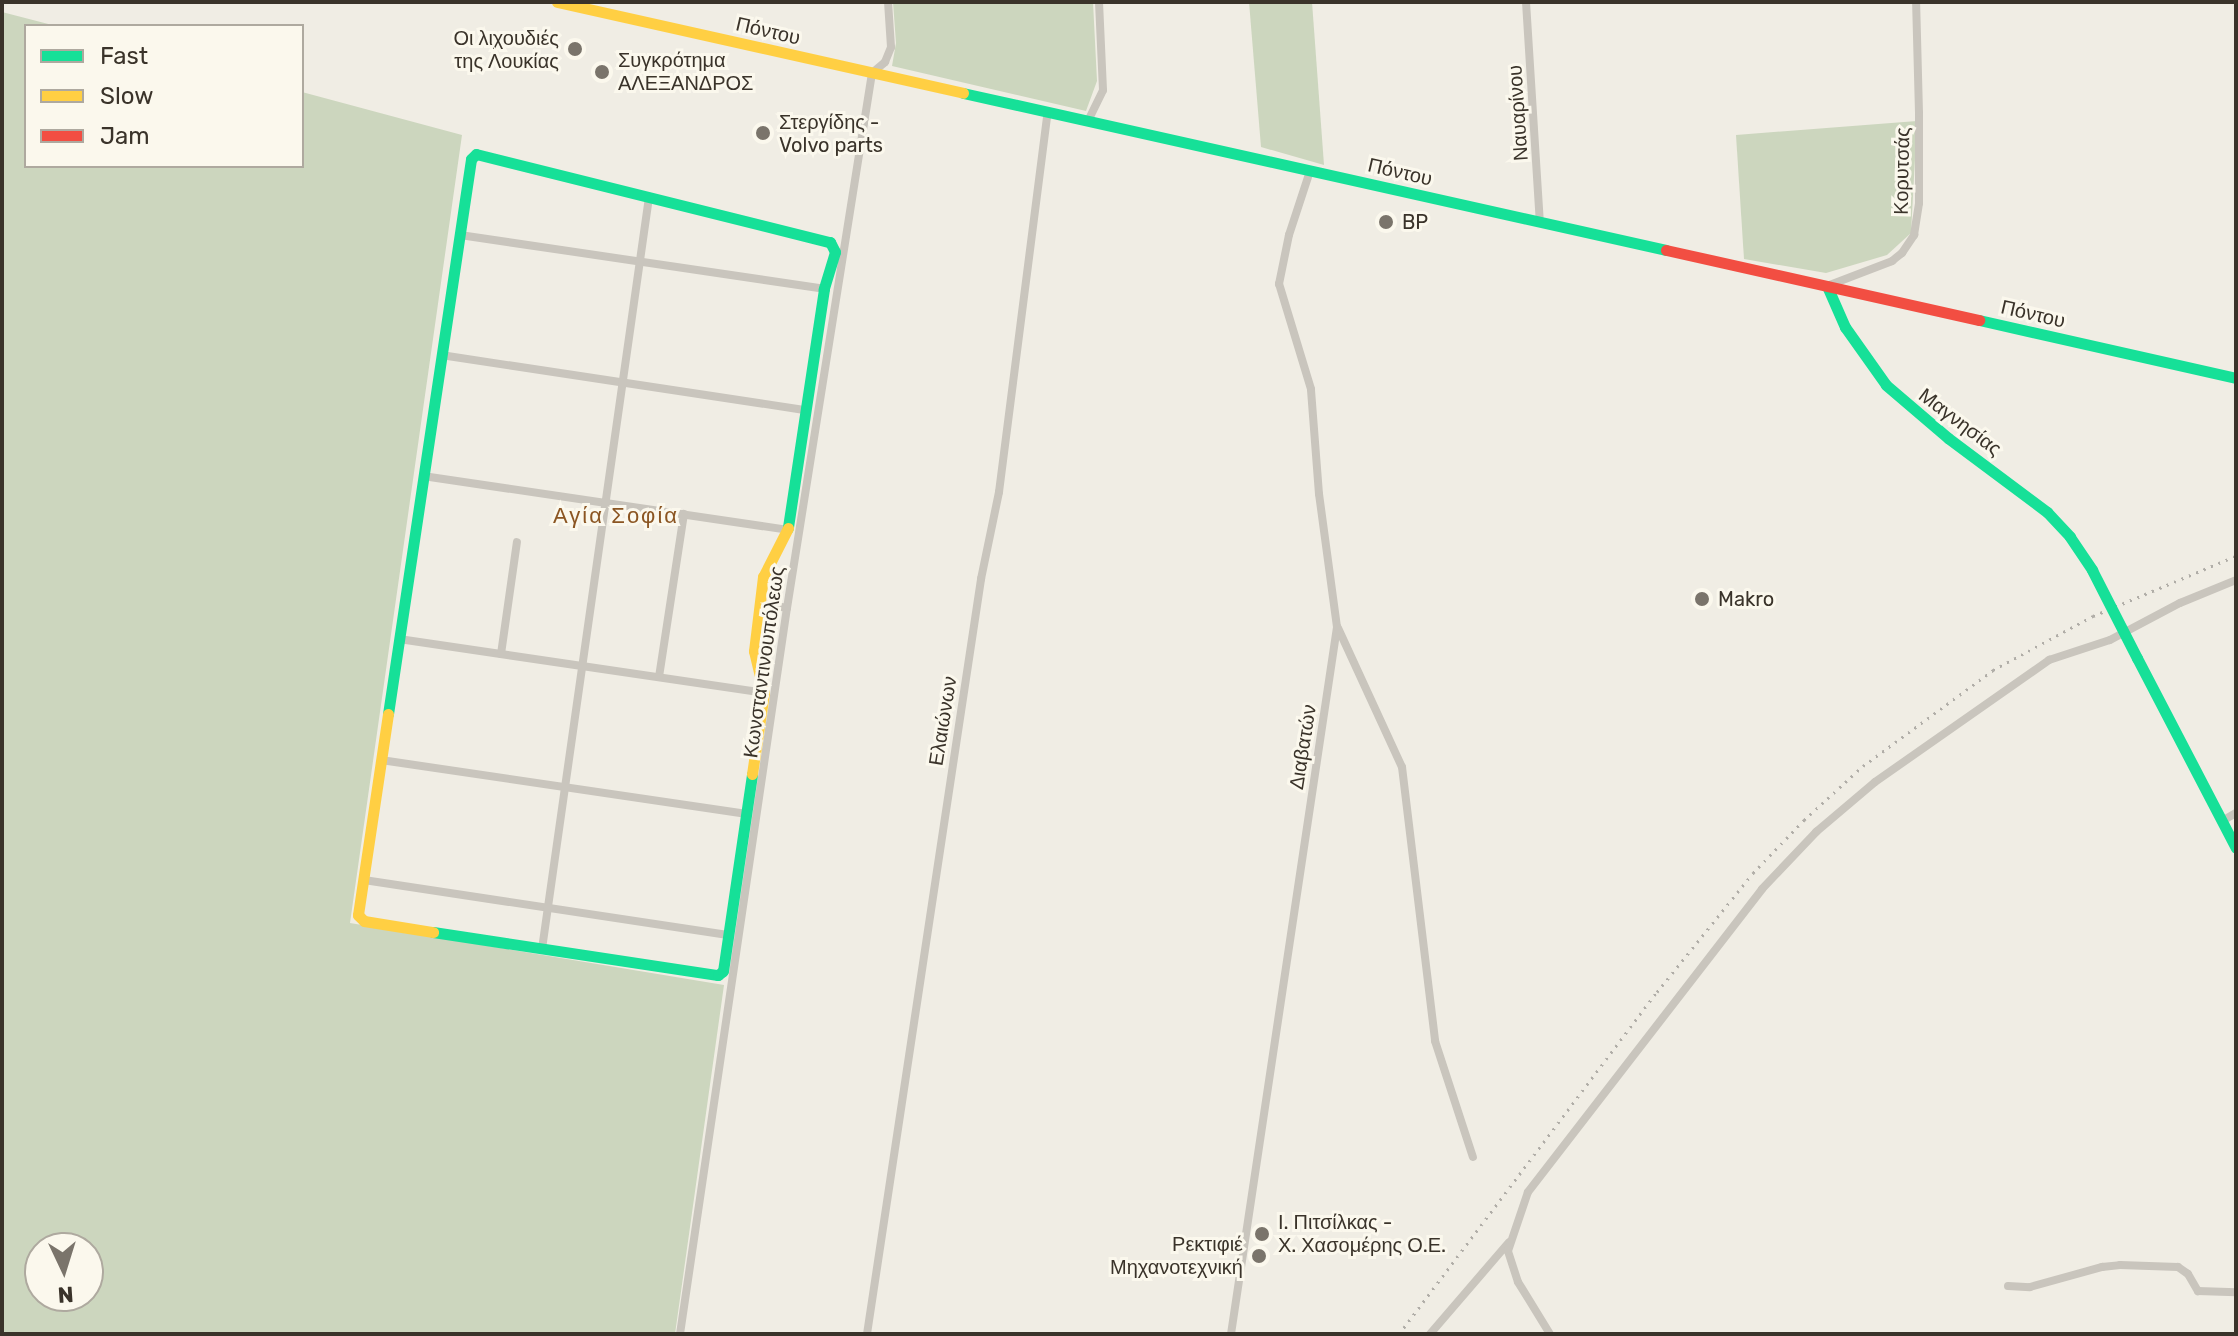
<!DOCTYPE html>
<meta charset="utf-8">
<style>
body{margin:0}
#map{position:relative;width:2238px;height:1336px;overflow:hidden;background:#f0ede4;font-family:Rubik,sans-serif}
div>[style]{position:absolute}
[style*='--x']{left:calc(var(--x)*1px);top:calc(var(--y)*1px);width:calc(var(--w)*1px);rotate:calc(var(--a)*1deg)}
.green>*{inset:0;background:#ccd6be}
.street>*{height:8px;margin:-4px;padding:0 4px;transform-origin:4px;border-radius:4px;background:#c9c5bd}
.fast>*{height:11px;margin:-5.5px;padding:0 5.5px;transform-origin:5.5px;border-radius:5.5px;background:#16e098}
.slow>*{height:11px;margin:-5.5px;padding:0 5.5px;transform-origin:5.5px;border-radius:5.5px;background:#ffcf43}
.jam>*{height:11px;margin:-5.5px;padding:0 5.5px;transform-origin:5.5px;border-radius:5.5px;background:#f24e42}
.rail>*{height:3px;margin-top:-1.5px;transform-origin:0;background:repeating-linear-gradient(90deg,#b0ada7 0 2px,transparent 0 8px)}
.fast-bridge>*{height:11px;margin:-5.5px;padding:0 5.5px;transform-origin:5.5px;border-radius:5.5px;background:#16e098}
.dots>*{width:22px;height:22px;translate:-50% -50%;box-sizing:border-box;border:4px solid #fbf8ed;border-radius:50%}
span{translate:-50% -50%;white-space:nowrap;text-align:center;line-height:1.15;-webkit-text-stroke:6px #fbf8ed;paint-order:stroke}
.street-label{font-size:20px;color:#3a332a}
.poi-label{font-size:20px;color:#3a332a}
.right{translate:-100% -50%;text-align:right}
.left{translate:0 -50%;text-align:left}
.neighbourhood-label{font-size:22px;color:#8b5522;letter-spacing:2px}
.frame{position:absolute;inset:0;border:4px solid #3a332a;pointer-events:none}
.legend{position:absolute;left:24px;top:24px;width:280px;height:144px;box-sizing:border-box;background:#fbf8ed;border:2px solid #aea99f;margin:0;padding:10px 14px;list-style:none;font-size:24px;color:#3a332a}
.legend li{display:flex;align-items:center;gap:16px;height:40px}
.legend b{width:40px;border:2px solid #aea99f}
.north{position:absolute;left:24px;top:1232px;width:80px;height:80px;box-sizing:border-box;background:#fbf8ed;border:2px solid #aea99f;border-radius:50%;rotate:176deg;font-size:22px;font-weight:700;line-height:32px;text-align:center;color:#3a332a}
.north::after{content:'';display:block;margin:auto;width:28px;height:36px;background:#7a746b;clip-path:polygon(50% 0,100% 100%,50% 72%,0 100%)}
</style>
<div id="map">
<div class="green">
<div style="clip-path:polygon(893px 2px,1093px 2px,1097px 81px,1086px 111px,892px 66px,896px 43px)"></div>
<div style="clip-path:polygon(1249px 2px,1312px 2px,1324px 165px,1261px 147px)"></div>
<div style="clip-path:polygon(evenodd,2px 12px,56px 26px,26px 26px,26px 166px,302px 166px,302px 92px,462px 135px,350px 923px,724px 985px,675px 1334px,2px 1334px,2px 12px,40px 1248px,88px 1248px,88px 1296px,40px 1296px,40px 1248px)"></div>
<div style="clip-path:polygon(1917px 121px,1911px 233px,1887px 255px,1826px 273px,1744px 259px,1736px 135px)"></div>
</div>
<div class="street">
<div style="--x:1526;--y:2;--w:220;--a:86.4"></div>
<div style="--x:1088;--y:121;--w:34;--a:-64"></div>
<div style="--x:1103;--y:90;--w:88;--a:-92.6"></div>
<div style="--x:460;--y:235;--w:368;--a:8.4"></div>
<div style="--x:1827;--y:286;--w:70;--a:-21"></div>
<div style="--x:1892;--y:261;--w:13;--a:-39"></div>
<div style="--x:1902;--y:253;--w:22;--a:-56"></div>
<div style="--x:1914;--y:235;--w:32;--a:-81"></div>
<div style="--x:1919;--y:203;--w:90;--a:-90"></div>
<div style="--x:1919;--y:113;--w:111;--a:-91.5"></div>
<div style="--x:441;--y:355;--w:369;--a:8.6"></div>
<div style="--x:423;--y:476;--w:369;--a:8.4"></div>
<div style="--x:760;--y:604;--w:27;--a:8"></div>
<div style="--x:1338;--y:628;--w:153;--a:65.3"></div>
<div style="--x:1402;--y:767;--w:276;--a:83.1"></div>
<div style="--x:1435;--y:1041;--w:122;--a:71.9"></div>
<div style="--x:399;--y:639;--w:369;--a:8.4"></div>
<div style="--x:501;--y:654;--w:113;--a:-81.9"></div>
<div style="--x:659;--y:677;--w:165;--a:-81.3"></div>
<div style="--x:381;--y:760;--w:370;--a:8.4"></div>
<div style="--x:2222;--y:821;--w:16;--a:-30"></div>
<div style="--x:364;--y:880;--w:368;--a:8.6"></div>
<div style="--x:542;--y:949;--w:760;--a:-81.9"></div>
<div style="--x:2008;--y:1286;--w:22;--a:3"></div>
<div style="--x:2030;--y:1287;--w:75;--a:-15.5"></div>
<div style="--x:2102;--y:1267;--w:18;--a:-6"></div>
<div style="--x:2120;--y:1265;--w:58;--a:2"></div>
<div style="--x:2178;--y:1267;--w:12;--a:35"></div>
<div style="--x:2188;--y:1274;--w:20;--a:60"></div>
<div style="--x:2198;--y:1291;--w:38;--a:2"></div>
<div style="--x:680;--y:1334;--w:734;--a:-81.62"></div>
<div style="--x:787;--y:608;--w:542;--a:-80.97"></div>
<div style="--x:872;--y:73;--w:17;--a:-40"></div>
<div style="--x:885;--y:62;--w:16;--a:-68"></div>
<div style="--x:891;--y:47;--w:45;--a:-93.8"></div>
<div style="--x:867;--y:1334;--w:764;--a:-81.41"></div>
<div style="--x:981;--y:579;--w:89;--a:-78.3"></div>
<div style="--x:999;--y:492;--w:383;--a:-82.7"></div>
<div style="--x:1231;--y:1334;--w:715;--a:-81.47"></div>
<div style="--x:1337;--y:627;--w:134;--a:-97.7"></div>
<div style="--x:1319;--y:494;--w:105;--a:-94.4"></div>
<div style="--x:1311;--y:389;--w:110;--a:-106.9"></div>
<div style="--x:1279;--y:284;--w:50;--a:-78.5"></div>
<div style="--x:1289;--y:235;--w:67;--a:-71.8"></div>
<div style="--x:1430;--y:1334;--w:121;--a:-49.3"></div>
<div style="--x:1550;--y:1334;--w:61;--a:-121.6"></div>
<div style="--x:1518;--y:1282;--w:33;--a:-108"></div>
<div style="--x:1508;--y:1251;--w:62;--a:-71.3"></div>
<div style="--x:1528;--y:1192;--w:383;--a:-52.3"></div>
<div style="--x:1762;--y:889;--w:79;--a:-46.5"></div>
<div style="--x:1816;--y:832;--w:77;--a:-40.3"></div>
<div style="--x:1875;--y:782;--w:213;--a:-35"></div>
<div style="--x:2049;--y:660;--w:64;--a:-18.2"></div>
<div style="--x:2110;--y:640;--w:79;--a:-27.9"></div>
<div style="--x:2180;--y:603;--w:61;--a:-22.3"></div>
</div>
<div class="fast">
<div style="--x:963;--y:93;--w:720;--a:12.59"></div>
<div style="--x:476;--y:154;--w:365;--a:14"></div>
<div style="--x:830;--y:242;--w:11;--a:63"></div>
<div style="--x:835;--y:252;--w:39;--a:107"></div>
<div style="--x:824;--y:289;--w:242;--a:98.6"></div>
<div style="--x:1827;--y:286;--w:45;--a:66.3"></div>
<div style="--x:1845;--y:327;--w:71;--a:54.7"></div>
<div style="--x:1886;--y:385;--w:82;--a:40.5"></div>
<div style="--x:1948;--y:438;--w:124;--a:36.8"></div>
<div style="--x:2047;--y:512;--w:34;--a:47"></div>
<div style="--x:2070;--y:537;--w:40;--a:56"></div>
<div style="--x:1979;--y:320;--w:263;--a:12.7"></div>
<div style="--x:2137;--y:658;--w:214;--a:62.5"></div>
<div style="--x:388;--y:714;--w:561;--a:-81.49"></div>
<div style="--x:471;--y:159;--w:7;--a:-45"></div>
<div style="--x:433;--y:932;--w:288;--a:8.6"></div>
<div style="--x:718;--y:975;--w:6;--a:-39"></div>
<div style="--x:723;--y:971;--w:199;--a:-81.6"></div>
</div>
<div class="slow">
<div style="--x:557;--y:2;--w:416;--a:12.6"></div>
<div style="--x:388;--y:714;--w:203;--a:98.5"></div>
<div style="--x:358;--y:915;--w:8;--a:45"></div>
<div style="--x:364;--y:921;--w:70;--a:9.1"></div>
<div style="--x:752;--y:774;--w:82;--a:-81.6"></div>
<div style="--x:764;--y:693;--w:43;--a:-103.4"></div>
<div style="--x:754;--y:651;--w:75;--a:-83.1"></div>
<div style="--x:763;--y:577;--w:55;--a:-63"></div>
</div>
<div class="jam">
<div style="--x:1666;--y:250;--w:321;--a:12.6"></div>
</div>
<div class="rail">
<div style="--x:1399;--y:1334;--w:428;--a:-53"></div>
<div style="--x:1657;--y:992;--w:153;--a:-51.1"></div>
<div style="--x:1753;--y:873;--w:74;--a:-46.1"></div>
<div style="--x:1804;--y:820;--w:80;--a:-42.5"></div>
<div style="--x:1863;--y:766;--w:162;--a:-36.4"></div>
<div style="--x:1993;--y:670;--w:114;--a:-28.4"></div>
<div style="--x:2093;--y:616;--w:155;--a:-22.8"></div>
</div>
<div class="fast-bridge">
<div style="--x:2092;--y:570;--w:99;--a:62.9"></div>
</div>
<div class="dots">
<div style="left:575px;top:49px;background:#7a746b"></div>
<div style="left:602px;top:72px;background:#7a746b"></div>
<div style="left:763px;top:133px;background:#7a746b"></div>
<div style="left:1386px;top:222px;background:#7a746b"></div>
<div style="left:1702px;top:599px;background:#7a746b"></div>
<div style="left:1262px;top:1234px;background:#7a746b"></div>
<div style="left:1259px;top:1256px;background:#7a746b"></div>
</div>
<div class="street-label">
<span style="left:768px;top:31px;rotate:13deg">Πόντου</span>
<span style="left:1518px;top:113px;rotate:-94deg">Ναυαρίνου</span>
<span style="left:1902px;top:171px;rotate:-89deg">Κορυτσάς</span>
<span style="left:1400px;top:172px;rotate:13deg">Πόντου</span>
<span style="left:2033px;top:314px;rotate:13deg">Πόντου</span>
<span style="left:1960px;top:422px;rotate:37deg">Μαγνησίας</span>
<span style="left:764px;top:662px;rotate:-82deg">Κωνσταντινουπόλεως</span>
<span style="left:943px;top:721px;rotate:-81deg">Ελαιώνων</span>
<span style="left:1303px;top:747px;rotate:-81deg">Διαβατών</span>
</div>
<div class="poi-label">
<span class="right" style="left:559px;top:50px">Οι λιχουδιές<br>της Λουκίας</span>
<span class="left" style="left:618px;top:72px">Συγκρότημα<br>ΑΛΕΞΑΝΔΡΟΣ</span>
<span class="left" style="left:779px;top:134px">Στεργίδης -<br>Volvo parts</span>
<span class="left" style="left:1402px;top:222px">BP</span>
<span class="left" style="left:1718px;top:599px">Makro</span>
<span class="left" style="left:1278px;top:1234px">Ι. Πιτσίλκας -<br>Χ. Χασομέρης Ο.Ε.</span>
<span class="right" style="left:1243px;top:1256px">Ρεκτιφιέ<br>Μηχανοτεχνική</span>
</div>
<div class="neighbourhood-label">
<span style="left:616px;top:516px">Αγία Σοφία</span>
</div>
<div class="frame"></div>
<ul class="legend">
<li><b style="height:10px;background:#16e098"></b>Fast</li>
<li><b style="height:10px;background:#ffcf43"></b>Slow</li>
<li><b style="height:10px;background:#f24e42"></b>Jam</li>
</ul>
<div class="north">N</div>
</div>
